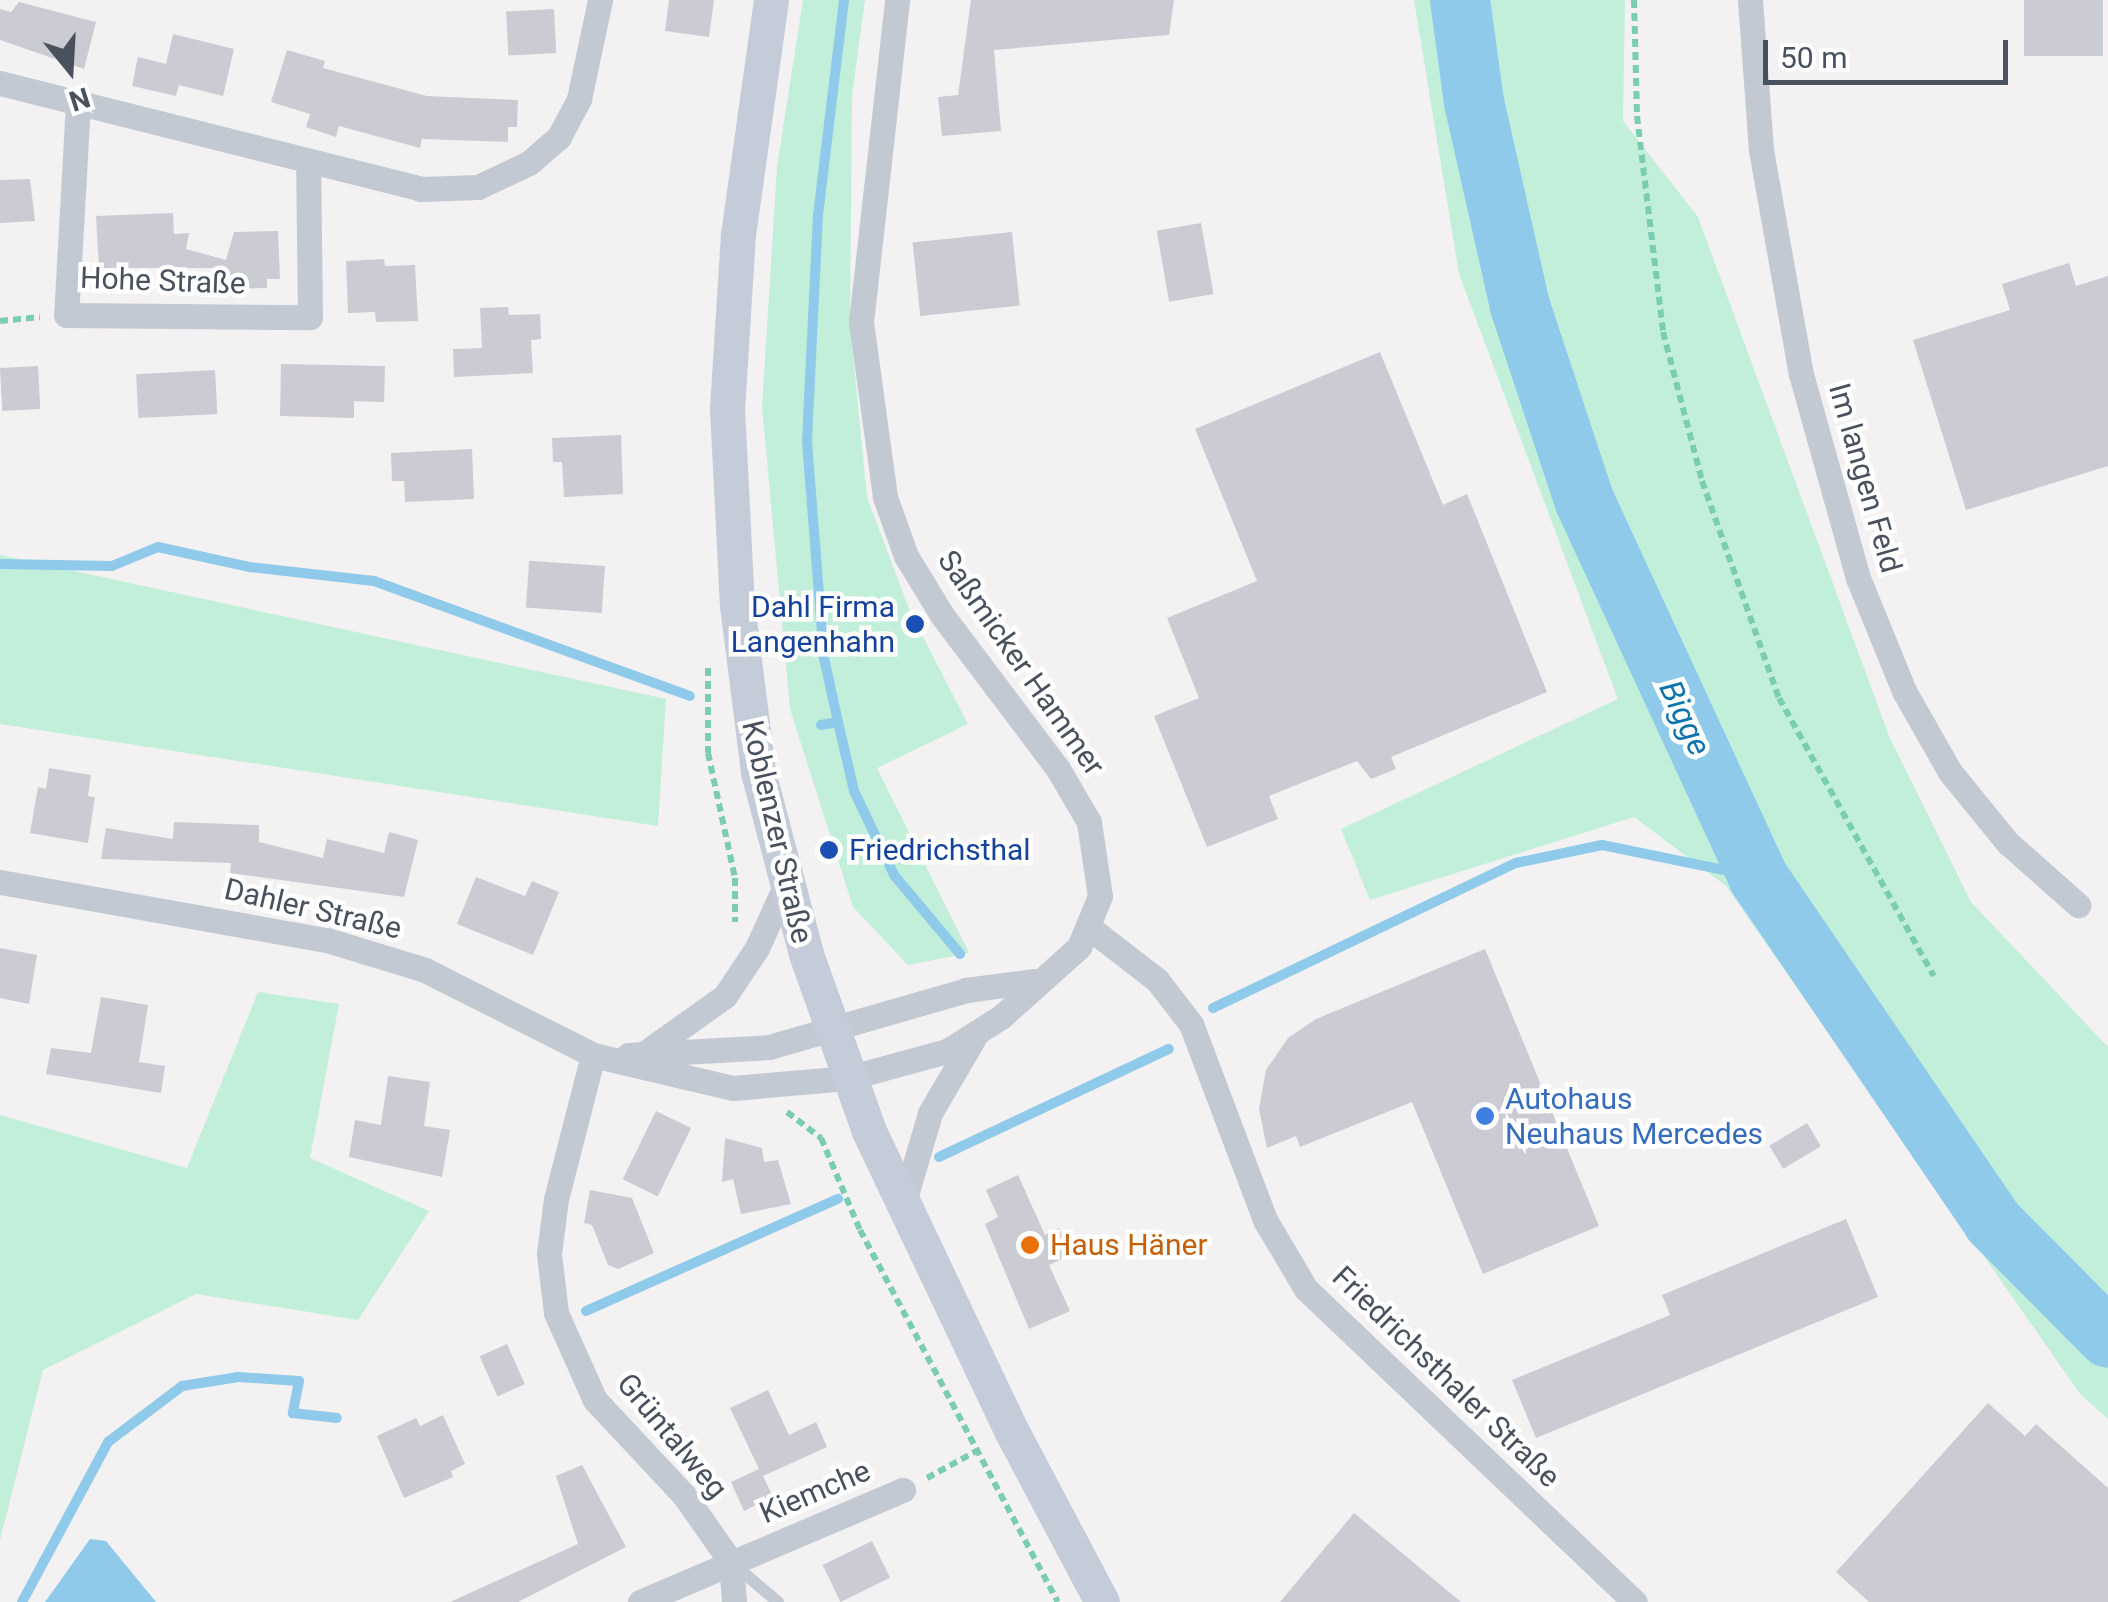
<!DOCTYPE html>
<meta charset="utf-8">
<style>
body{margin:0}
#map{position:relative;width:2108px;height:1602px;overflow:hidden;background:#f3f1f1;font-family:Roboto,sans-serif}
div>[style]{position:absolute}
[style*='--x']{left:calc(var(--x)*1px);top:calc(var(--y)*1px);width:calc(var(--w)*1px);rotate:calc(var(--a)*1deg)}
.green>*{inset:0;background:#c1efda}
.water>*{inset:0;background:#8fcaeb}
.stream>*{height:10px;margin:-5px;padding:0 5px;transform-origin:5px;border-radius:5px;background:#8fcaeb}
.river>*{height:60px;margin:-30px;padding:0 30px;transform-origin:30px;border-radius:30px;background:#8fcaeb}
.building>*{inset:0;background:#cbccd3;transform-origin:0 0}
.path>*{height:6px;margin-top:-3px;transform-origin:0;background:repeating-linear-gradient(90deg,#7acdb1 0 8px,transparent 0 13px)}
.service>*{height:12px;margin:-6px;padding:0 6px;transform-origin:6px;border-radius:6px;background:#c2c9d2}
.minor>*{height:25px;margin:-12.5px;padding:0 12.5px;transform-origin:12.5px;border-radius:12.5px;background:#c2c9d2}
.secondary>*{height:35px;margin:-17.5px;padding:0 17.5px;transform-origin:17.5px;border-radius:17.5px;background:#c4cbd9}
.dots>*{width:28px;height:28px;translate:-50% -50%;box-sizing:border-box;border:5px solid #fff;border-radius:50%}
span{translate:-50% -50%;white-space:nowrap;text-align:center;line-height:1.15;-webkit-text-stroke:9px #fff;paint-order:stroke}
.street-label{font-size:30px;color:#49515e}
.transit-label{font-size:30px;color:#164399}
.right{translate:-100% -50%;text-align:right}
.left{translate:0 -50%;text-align:left}
.shop-label{font-size:30px;color:#366cbe}
.food-label{font-size:30px;color:#c56008}
.water-label{font-size:32px;color:#0f73ac;font-style:italic}
.north{position:absolute;left:20px;top:20px;width:100px;height:100px;-webkit-text-stroke:8px #fff;paint-order:stroke;rotate:162deg;font-size:28px;font-weight:700;line-height:40px;text-align:center;color:#49515e}
.north::after{content:'';display:block;margin:auto;width:35px;height:45px;background:#49515e;clip-path:polygon(50% 0,100% 100%,50% 72%,0 100%)}
.scale{position:absolute;left:1763px;top:40px;width:245px;height:45px;box-sizing:border-box;border:5px solid #49515e;border-top:0;padding-left:12px;font-size:30px;line-height:35px;white-space:nowrap;color:#49515e;-webkit-text-stroke:8px #fff;paint-order:stroke}
</style>
<div id="map">
<div class="green">
<div style="clip-path:polygon(803px 0,865px 0,852px 96px,850px 324px,867px 497px,911px 614px,968px 724px,877px 768px,969px 953px,908px 965px,853px 907px,790px 709px,762px 407px,777px 167px)"></div>
<div style="clip-path:polygon(1414px 0,1625px 0,1623px 121px,1698px 217px,1889px 736px,1971px 902px,2108px 1047px,2108px 1419px,2080px 1394px,1726px 886px,1634px 817px,1370px 900px,1341px 829px,1618px 699px,1459px 274px)"></div>
<div style="clip-path:polygon(0 555px,666px 699px,658px 826px,0 724px)"></div>
<div style="clip-path:polygon(258px 992px,339px 1004px,310px 1158px,429px 1211px,358px 1320px,196px 1294px,43px 1370px,0 1540px,0 1115px,187px 1168px)"></div>
</div>
<div class="water">
<div style="clip-path:polygon(90px 1539px,106px 1541px,156px 1602px,45px 1602px)"></div>
</div>
<div class="stream">
<div style="--x:0;--y:564;--w:112;--a:1"></div>
<div style="--x:112;--y:566;--w:50;--a:-22.4"></div>
<div style="--x:158;--y:547;--w:93;--a:12.4"></div>
<div style="--x:249;--y:567;--w:126;--a:6.4"></div>
<div style="--x:374;--y:581;--w:336;--a:20"></div>
<div style="--x:838;--y:722;--w:66;--a:-102.3"></div>
<div style="--x:824;--y:658;--w:219;--a:-94.5"></div>
<div style="--x:807;--y:440;--w:225;--a:-87.2"></div>
<div style="--x:818;--y:215;--w:217;--a:-83.1"></div>
<div style="--x:821;--y:725;--w:17;--a:-10"></div>
<div style="--x:838;--y:722;--w:71;--a:76.9"></div>
<div style="--x:854;--y:791;--w:93;--a:64.5"></div>
<div style="--x:894;--y:875;--w:103;--a:50.1"></div>
<div style="--x:1213;--y:1008;--w:336;--a:-25.6"></div>
<div style="--x:1516;--y:863;--w:88;--a:-11.8"></div>
<div style="--x:1602;--y:845;--w:159;--a:11.6"></div>
<div style="--x:939;--y:1157;--w:254;--a:-25.2"></div>
<div style="--x:586;--y:1311;--w:276;--a:-24"></div>
<div style="--x:22;--y:1602;--w:182;--a:-61.7"></div>
<div style="--x:108;--y:1442;--w:93;--a:-37.1"></div>
<div style="--x:182;--y:1386;--w:57;--a:-9.1"></div>
<div style="--x:238;--y:1377;--w:61;--a:3.8"></div>
<div style="--x:299;--y:1381;--w:33;--a:101"></div>
<div style="--x:293;--y:1413;--w:44;--a:6.5"></div>
</div>
<div class="river">
<div style="--x:1460;--y:0;--w:103;--a:82.2"></div>
<div style="--x:1474;--y:102;--w:209;--a:77.3"></div>
<div style="--x:1520;--y:306;--w:206;--a:71.7"></div>
<div style="--x:1585;--y:502;--w:413;--a:65.2"></div>
<div style="--x:1758;--y:877;--w:417;--a:55.7"></div>
<div style="--x:1993;--y:1222;--w:163;--a:45.2"></div>
</div>
<div class="building">
<div style="clip-path:polygon(669px 0,714px 0,709px 37px,665px 31px)"></div>
<div style="clip-path:polygon(971px 0,1174px 0,1169px 35px,994px 50px,1001px 131px,942px 136px,938px 97px,958px 95px)"></div>
<div style="left:2024px;top:0;width:79px;height:56px"></div>
<div style="clip-path:polygon(19px 2px,96px 22px,84px 69px,0 40px,0 9px,11px 12px)"></div>
<div style="left:554px;top:9px;width:44px;height:48px;rotate:87deg"></div>
<div style="clip-path:polygon(173px 34px,234px 49px,223px 96px,179px 85px,176px 96px,132px 86px,138px 57px,166px 64px)"></div>
<div style="clip-path:polygon(287px 50px,325px 61px,323px 68px,427px 96px,518px 100px,517px 127px,508px 127px,508px 142px,422px 139px,420px 148px,339px 126px,336px 137px,306px 127px,310px 114px,271px 102px)"></div>
<div style="clip-path:polygon(30px 179px,35px 221px,0 223px,0 180px)"></div>
<div style="clip-path:polygon(173px 213px,174px 234px,189px 233px,186px 249px,226px 260px,234px 232px,278px 231px,280px 279px,267px 279px,267px 288px,221px 289px,220px 268px,99px 268px,96px 216px)"></div>
<div style="left:1201px;top:223px;width:72px;height:45px;rotate:80deg"></div>
<div style="left:1012px;top:232px;width:74px;height:100px;rotate:84deg"></div>
<div style="clip-path:polygon(384px 259px,385px 266px,415px 265px,418px 321px,376px 322px,375px 312px,348px 313px,346px 261px)"></div>
<div style="clip-path:polygon(2069px 263px,2076px 286px,2108px 276px,2108px 466px,1966px 510px,1913px 340px,2010px 310px,2002px 284px)"></div>
<div style="clip-path:polygon(508px 307px,509px 315px,540px 314px,541px 339px,531px 340px,533px 373px,454px 377px,453px 349px,482px 348px,480px 308px)"></div>
<div style="clip-path:polygon(1380px 352px,1443px 505px,1467px 494px,1547px 692px,1391px 757px,1396px 769px,1371px 779px,1357px 761px,1269px 796px,1278px 819px,1207px 847px,1154px 716px,1199px 698px,1167px 618px,1257px 581px,1195px 429px)"></div>
<div style="clip-path:polygon(281px 364px,385px 366px,384px 402px,354px 401px,354px 418px,280px 416px)"></div>
<div style="left:38px;top:366px;width:43px;height:38px;rotate:87deg"></div>
<div style="left:215px;top:370px;width:44px;height:79px;rotate:87deg"></div>
<div style="clip-path:polygon(621px 435px,623px 494px,564px 497px,562px 462px,553px 462px,552px 438px)"></div>
<div style="clip-path:polygon(472px 449px,474px 499px,405px 502px,404px 481px,392px 481px,391px 453px)"></div>
<div style="left:605px;top:566px;width:47px;height:76px;rotate:94deg"></div>
<div style="clip-path:polygon(49px 768px,91px 775px,88px 796px,95px 797px,88px 843px,30px 833px,38px 787px,46px 789px)"></div>
<div style="clip-path:polygon(174px 822px,259px 825px,259px 842px,323px 858px,327px 839px,384px 853px,389px 832px,418px 840px,404px 897px,230px 873px,231px 863px,101px 859px,106px 828px,173px 839px)"></div>
<div style="clip-path:polygon(476px 877px,525px 896px,532px 881px,559px 892px,533px 955px,457px 924px)"></div>
<div style="clip-path:polygon(0 948px,37px 955px,29px 1004px,0 998px)"></div>
<div style="clip-path:polygon(1485px 949px,1599px 1226px,1483px 1274px,1412px 1102px,1300px 1147px,1296px 1136px,1267px 1148px,1259px 1109px,1266px 1070px,1288px 1038px,1316px 1019px)"></div>
<div style="clip-path:polygon(101px 997px,148px 1005px,139px 1062px,165px 1066px,161px 1093px,46px 1074px,51px 1048px,91px 1053px)"></div>
<div style="clip-path:polygon(388px 1076px,430px 1082px,424px 1126px,450px 1130px,442px 1177px,349px 1157px,355px 1120px,381px 1125px)"></div>
<div style="left:656px;top:1111px;width:39px;height:76px;rotate:26deg"></div>
<div style="left:1807px;top:1123px;width:27px;height:44px;rotate:59deg"></div>
<div style="clip-path:polygon(725px 1138px,762px 1148px,764px 1162px,778px 1160px,791px 1204px,741px 1214px,733px 1179px,722px 1182px)"></div>
<div style="clip-path:polygon(1018px 1175px,1045px 1235px,1059px 1228px,1071px 1255px,1049px 1265px,1070px 1311px,1029px 1329px,985px 1224px,998px 1217px,986px 1190px)"></div>
<div style="clip-path:polygon(590px 1190px,632px 1198px,654px 1253px,618px 1269px,608px 1265px,592px 1225px,584px 1223px)"></div>
<div style="clip-path:polygon(1846px 1219px,1878px 1297px,1536px 1438px,1512px 1380px,1670px 1315px,1662px 1295px)"></div>
<div style="left:507px;top:1344px;width:44px;height:30px;rotate:66deg"></div>
<div style="clip-path:polygon(768px 1390px,789px 1435px,816px 1422px,827px 1447px,763px 1476px,773px 1497px,744px 1511px,731px 1482px,759px 1469px,730px 1408px)"></div>
<div style="clip-path:polygon(1988px 1403px,2025px 1436px,2036px 1424px,2108px 1488px,2108px 1602px,1869px 1602px,1836px 1572px)"></div>
<div style="clip-path:polygon(443px 1415px,465px 1464px,451px 1471px,453px 1477px,404px 1498px,377px 1436px,416px 1418px,420px 1426px)"></div>
<div style="clip-path:polygon(582px 1465px,626px 1547px,518px 1602px,450px 1602px,578px 1544px,556px 1476px)"></div>
<div style="clip-path:polygon(1354px 1513px,1461px 1602px,1280px 1602px)"></div>
<div style="left:872px;top:1541px;width:41px;height:55px;rotate:64deg"></div>
</div>
<div class="path">
<div style="--x:1634;--y:0;--w:116;--a:88.5"></div>
<div style="--x:1637;--y:116;--w:218;--a:83.1"></div>
<div style="--x:1663;--y:332;--w:154;--a:75.3"></div>
<div style="--x:1702;--y:481;--w:230;--a:70.5"></div>
<div style="--x:1779;--y:698;--w:318;--a:60.9"></div>
<div style="--x:0;--y:321;--w:40;--a:-5.7"></div>
<div style="--x:708;--y:668;--w:85;--a:90"></div>
<div style="--x:708;--y:753;--w:128;--a:77.8"></div>
<div style="--x:735;--y:878;--w:44;--a:90"></div>
<div style="--x:787;--y:1112;--w:43;--a:37.4"></div>
<div style="--x:821;--y:1138;--w:100;--a:67"></div>
<div style="--x:860;--y:1230;--w:421;--a:62"></div>
<div style="--x:927;--y:1478;--w:63;--a:-28.6"></div>
</div>
<div class="service">
<div style="--x:733;--y:1564;--w:59;--a:40.2"></div>
</div>
<div class="minor">
<div style="--x:1750;--y:0;--w:150;--a:85.8"></div>
<div style="--x:1761;--y:150;--w:228;--a:79.9"></div>
<div style="--x:1801;--y:374;--w:212;--a:74.4"></div>
<div style="--x:1858;--y:578;--w:122;--a:67.8"></div>
<div style="--x:1904;--y:691;--w:93;--a:60.4"></div>
<div style="--x:1950;--y:772;--w:92;--a:50.8"></div>
<div style="--x:2008;--y:843;--w:94;--a:41.5"></div>
<div style="--x:0;--y:83;--w:434;--a:14.1"></div>
<div style="--x:421;--y:189;--w:57;--a:-2"></div>
<div style="--x:478;--y:187;--w:56;--a:-25.2"></div>
<div style="--x:529;--y:163;--w:40;--a:-41"></div>
<div style="--x:559;--y:137;--w:43;--a:-62.2"></div>
<div style="--x:579;--y:99;--w:101;--a:-78"></div>
<div style="--x:78;--y:103;--w:212;--a:93.2"></div>
<div style="--x:66;--y:315;--w:244;--a:0.5"></div>
<div style="--x:310;--y:317;--w:155;--a:-90.7"></div>
<div style="--x:0;--y:882;--w:332;--a:10.1"></div>
<div style="--x:327;--y:940;--w:102;--a:17"></div>
<div style="--x:425;--y:970;--w:188;--a:26.8"></div>
<div style="--x:593;--y:1055;--w:144;--a:13.3"></div>
<div style="--x:733;--y:1088;--w:115;--a:-5"></div>
<div style="--x:848;--y:1078;--w:103;--a:-15.3"></div>
<div style="--x:947;--y:1051;--w:64;--a:-32.2"></div>
<div style="--x:1001;--y:1017;--w:105;--a:-41.9"></div>
<div style="--x:1079;--y:947;--w:55;--a:-67.6"></div>
<div style="--x:1100;--y:896;--w:75;--a:-98.5"></div>
<div style="--x:1089;--y:822;--w:61;--a:-120.3"></div>
<div style="--x:1058;--y:769;--w:193;--a:-127"></div>
<div style="--x:942;--y:615;--w:69;--a:-121.4"></div>
<div style="--x:906;--y:556;--w:63;--a:-109.6"></div>
<div style="--x:885;--y:497;--w:177;--a:-97.8"></div>
<div style="--x:861;--y:322;--w:324;--a:-83.6"></div>
<div style="--x:1091;--y:929;--w:83;--a:37.7"></div>
<div style="--x:1157;--y:980;--w:56;--a:52.3"></div>
<div style="--x:1191;--y:1024;--w:210;--a:69.3"></div>
<div style="--x:1265;--y:1220;--w:80;--a:59.3"></div>
<div style="--x:1306;--y:1289;--w:454;--a:43.6"></div>
<div style="--x:645;--y:1053;--w:98;--a:-35.5"></div>
<div style="--x:725;--y:996;--w:58;--a:-56.3"></div>
<div style="--x:757;--y:948;--w:70;--a:-65.6"></div>
<div style="--x:593;--y:1055;--w:149;--a:104.4"></div>
<div style="--x:556;--y:1199;--w:55;--a:97.3"></div>
<div style="--x:549;--y:1254;--w:59;--a:83.2"></div>
<div style="--x:556;--y:1313;--w:95;--a:65.9"></div>
<div style="--x:595;--y:1400;--w:130;--a:46.9"></div>
<div style="--x:684;--y:1495;--w:82;--a:55"></div>
<div style="--x:628;--y:1055;--w:141;--a:-3.2"></div>
<div style="--x:769;--y:1047;--w:205;--a:-16.1"></div>
<div style="--x:966;--y:990;--w:69;--a:-7.5"></div>
<div style="--x:903;--y:1205;--w:96;--a:-73.6"></div>
<div style="--x:930;--y:1113;--w:89;--a:-59.7"></div>
<div style="--x:731;--y:1562;--w:40;--a:85.7"></div>
<div style="--x:640;--y:1602;--w:286;--a:-23.1"></div>
</div>
<div class="secondary">
<div style="--x:771;--y:0;--w:236;--a:98"></div>
<div style="--x:738;--y:234;--w:175;--a:93.6"></div>
<div style="--x:727;--y:409;--w:196;--a:87.1"></div>
<div style="--x:737;--y:605;--w:168;--a:82.8"></div>
<div style="--x:758;--y:772;--w:188;--a:75.2"></div>
<div style="--x:806;--y:954;--w:188;--a:70.4"></div>
<div style="--x:869;--y:1131;--w:333;--a:64.6"></div>
<div style="--x:1012;--y:1432;--w:192;--a:62.1"></div>
</div>
<div class="dots">
<div style="left:915px;top:624px;background:#1a4fb4"></div>
<div style="left:829px;top:850px;background:#1a4fb4"></div>
<div style="left:1485px;top:1116px;background:#3f7fe0"></div>
<div style="left:1030px;top:1245px;background:#e8710a"></div>
</div>
<div class="street-label">
<span style="left:163px;top:281px;rotate:2deg">Hohe Straße</span>
<span style="left:1865px;top:478px;rotate:74deg">Im langen Feld</span>
<span style="left:1021px;top:663px;rotate:55deg">Saßmicker Hammer</span>
<span style="left:777px;top:832px;rotate:77deg">Koblenzer Straße</span>
<span style="left:313px;top:909px;rotate:13deg">Dahler Straße</span>
<span style="left:1446px;top:1377px;rotate:44deg">Friedrichsthaler Straße</span>
<span style="left:672px;top:1436px;rotate:50deg">Grüntalweg</span>
<span style="left:815px;top:1492px;rotate:-23deg">Kiemche</span>
</div>
<div class="transit-label">
<span class="right" style="left:895px;top:624px">Dahl Firma<br>Langenhahn</span>
<span class="left" style="left:849px;top:850px">Friedrichsthal</span>
</div>
<div class="shop-label">
<span class="left" style="left:1505px;top:1116px">Autohaus<br>Neuhaus Mercedes</span>
</div>
<div class="food-label">
<span class="left" style="left:1050px;top:1245px">Haus Häner</span>
</div>
<div class="water-label">
<span style="left:1685px;top:718px;rotate:65deg">Bigge</span>
</div>
<div class="north">N</div>
<div class="scale">50 m</div>
</div>
